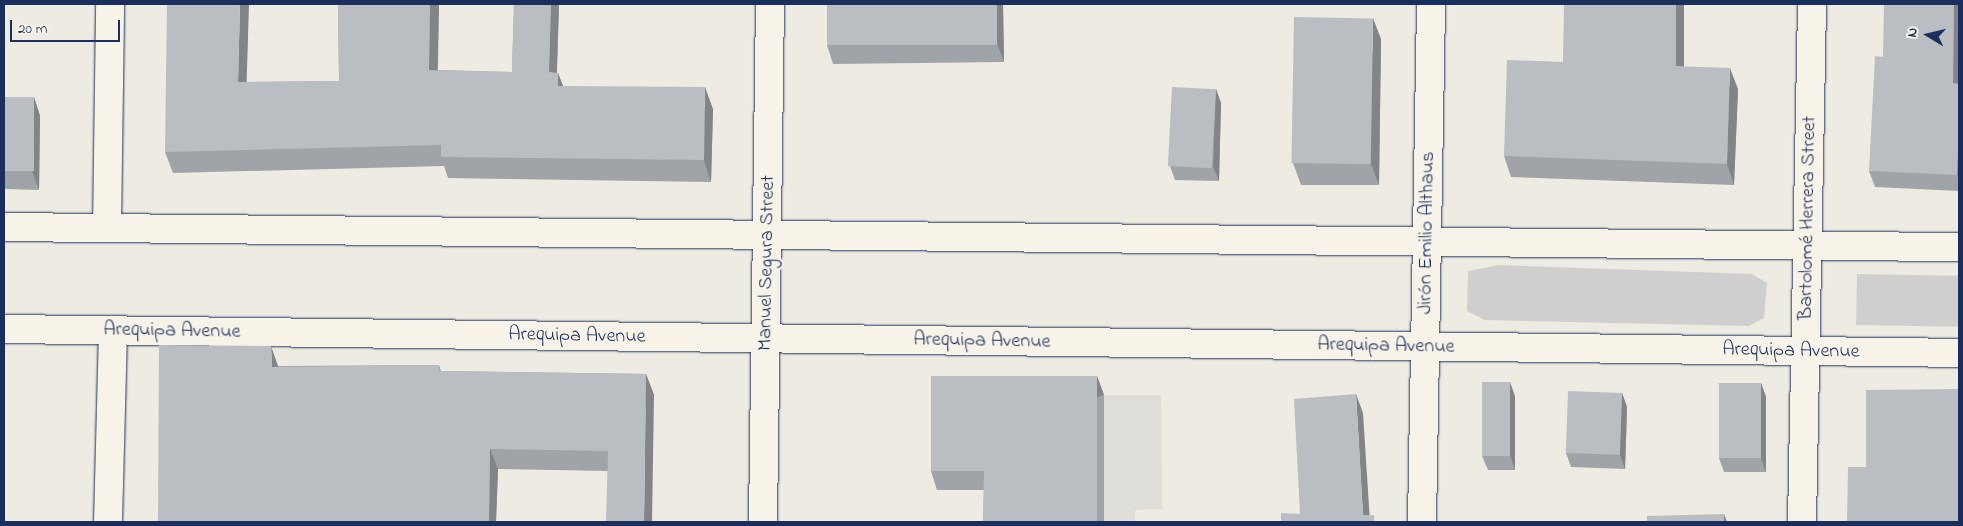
<!DOCTYPE html>
<meta charset="utf-8">
<style>
body{margin:0}
#map{position:relative;width:1963px;height:526px;overflow:hidden;background:#eeebe2;font-family:"Indie Flower",sans-serif}
div>[style]{position:absolute}
[style*='--x']{left:calc(var(--x)*1px);top:calc(var(--y)*1px);width:calc(var(--w)*1px);rotate:calc(var(--a)*1deg)}
.built>*{inset:0;background:#deddd8}
.green>*{inset:0;background:#cfcfcf;transform-origin:0 0}
.roads{filter:drop-shadow(0 0 1px #1b2f5e) drop-shadow(0 0 1px #1b2f5e)}
.street>*{height:28px;margin:-14px;padding:0 14px;transform-origin:14px;border-radius:14px;background:#f7f3e8}
.secondary>*{height:28px;margin:-14px;padding:0 14px;transform-origin:14px;border-radius:14px;background:#f7f3e8}
.wall>*{inset:0;background:#a0a3a7}
.shaded-wall>*{inset:0;background:#828488;transform-origin:0 0}
.building>*{inset:0;background:#babdc2;transform-origin:0 0}
span{translate:-50% -50%;white-space:nowrap;text-align:center;line-height:1.15;-webkit-text-stroke:5px #f7f3e8;paint-order:stroke}
.street-label{font-size:20px;color:#1b2f5e}
.frame{position:absolute;inset:0;border:5px solid #1b2f5e;pointer-events:none}
.north{position:absolute;left:1903px;top:10px;width:50px;height:50px;-webkit-text-stroke:4px #f7f3e8;paint-order:stroke;rotate:279deg;font-size:14px;font-weight:700;line-height:20px;text-align:center;color:#1b2f5e}
.north::after{content:'';display:block;margin:auto;width:18px;height:22px;background:#1b2f5e;clip-path:polygon(50% 0,100% 100%,50% 72%,0 100%)}
.scale{position:absolute;left:10px;top:20px;width:110px;height:22px;box-sizing:border-box;border:2px solid #1b2f5e;border-top:0;padding-left:6px;font-size:15px;line-height:18px;white-space:nowrap;color:#1b2f5e;-webkit-text-stroke:4px #f7f3e8;paint-order:stroke}
</style>
<div id="map">
<div class="built">
<div style="clip-path:polygon(1104px 395px,1161px 395px,1162px 509px,1135px 510px,1135px 522px,1104px 522px)"></div>
</div>
<div class="green">
<div style="clip-path:polygon(1499px 265px,1752px 274px,1767px 283px,1764px 318px,1749px 326px,1485px 320px,1467px 311px,1468px 271px)"></div>
<div style="left:1857px;top:274px;width:102px;height:51px;rotate:1deg"></div>
</div>
<div class="roads">
<div class="street">
<div style="--x:107;--y:228;--w:224;--a:-89.2"></div>
<div style="--x:108;--y:522;--w:192;--a:-88.5"></div>
<div style="--x:1422;--y:522;--w:518;--a:-89"></div>
</div>
<div class="secondary">
<div style="--x:4;--y:227;--w:1955;--a:0.59"></div>
<div style="--x:4;--y:329;--w:1955;--a:0.7"></div>
<div style="--x:763;--y:522;--w:518;--a:-89.23"></div>
<div style="--x:1802;--y:522;--w:518;--a:-88.89"></div>
</div>
</div>
<div class="wall">
<div style="clip-path:polygon(338px 4px,439px 4px,438px 70px,512px 72px,514px 4px,559px 4px,557px 73px,558px 73px,563px 86px,713px 109px,711px 182px,448px 178px,444px 166px,173px 173px,165px 152px,246px 82px,339px 81px)"></div>
<div style="clip-path:polygon(1003px 4px,1004px 62px,833px 64px,827px 45px)"></div>
<div style="clip-path:polygon(1959px 4px,1959px 191px,1875px 187px,1869px 171px,1883px 57px)"></div>
<div style="clip-path:polygon(1381px 39px,1379px 185px,1301px 185px,1293px 163px)"></div>
<div style="clip-path:polygon(1684px 67px,1738px 89px,1734px 185px,1511px 177px,1504px 156px)"></div>
<div style="clip-path:polygon(1216px 89px,1221px 103px,1219px 181px,1175px 180px,1170px 166px)"></div>
<div style="clip-path:polygon(4px 97px,34px 97px,40px 116px,39px 190px,4px 189px)"></div>
<div style="clip-path:polygon(439px 365px,441px 371px,646px 374px,654px 395px,608px 471px,498px 469px,496px 522px,158px 522px,278px 366px)"></div>
<div style="clip-path:polygon(1097px 376px,1104px 395px,1104px 522px,983px 522px,984px 490px,937px 490px,931px 471px)"></div>
<div style="clip-path:polygon(1761px 383px,1766px 397px,1766px 472px,1724px 472px,1719px 458px)"></div>
<div style="clip-path:polygon(1622px 393px,1627px 407px,1625px 469px,1571px 467px,1566px 453px)"></div>
<div style="clip-path:polygon(1515px 396px,1515px 470px,1488px 470px,1482px 456px)"></div>
</div>
<div class="shaded-wall">
<div style="clip-path:polygon(240px 4px,249px 4px,246px 103px,238px 82px)"></div>
<div style="clip-path:polygon(430px 4px,439px 4px,437px 91px,429px 70px)"></div>
<div style="clip-path:polygon(551px 4px,559px 4px,556px 94px,549px 72px)"></div>
<div style="clip-path:polygon(997px 4px,1003px 4px,1004px 62px,997px 44px)"></div>
<div style="clip-path:polygon(1676px 4px,1684px 4px,1684px 87px,1676px 66px)"></div>
<div style="clip-path:polygon(1954px 4px,1959px 4px,1959px 100px,1953px 83px)"></div>
<div style="clip-path:polygon(1373px 18px,1381px 39px,1379px 185px,1371px 164px)"></div>
<div style="clip-path:polygon(1730px 68px,1738px 89px,1734px 185px,1727px 164px)"></div>
<div style="clip-path:polygon(558px 73px,566px 94px,558px 86px)"></div>
<div style="clip-path:polygon(705px 87px,713px 109px,711px 182px,704px 160px)"></div>
<div style="clip-path:polygon(1216px 89px,1221px 103px,1219px 181px,1213px 167px)"></div>
<div style="clip-path:polygon(34px 97px,40px 116px,39px 190px,32px 171px)"></div>
<div style="clip-path:polygon(1959px 124px,1959px 182px,1957px 175px)"></div>
<div style="clip-path:polygon(271px 346px,278px 366px,279px 387px,272px 367px)"></div>
<div style="clip-path:polygon(646px 374px,654px 395px,652px 522px,644px 522px)"></div>
<div style="left:1097px;top:376px;width:20px;height:146px;rotate:70deg"></div>
<div style="clip-path:polygon(1510px 382px,1515px 396px,1515px 470px,1510px 455px)"></div>
<div style="clip-path:polygon(1761px 383px,1766px 397px,1766px 472px,1761px 458px)"></div>
<div style="clip-path:polygon(1622px 393px,1627px 407px,1625px 469px,1620px 455px)"></div>
<div style="clip-path:polygon(1356px 394px,1363px 413px,1370px 522px,1363px 515px)"></div>
<div style="clip-path:polygon(490px 449px,498px 469px,496px 522px,489px 522px)"></div>
<div style="clip-path:polygon(1724px 514px,1727px 522px,1724px 522px)"></div>
</div>
<div class="building">
<div style="clip-path:polygon(167px 4px,240px 4px,238px 82px,339px 81px,338px 4px,430px 4px,429px 70px,512px 72px,514px 4px,551px 4px,549px 72px,558px 73px,558px 86px,705px 87px,704px 160px,441px 157px,441px 145px,165px 152px)"></div>
<div style="left:827px;top:4px;width:170px;height:41px"></div>
<div style="clip-path:polygon(1564px 4px,1676px 4px,1676px 66px,1730px 68px,1727px 164px,1504px 156px,1507px 60px,1563px 62px)"></div>
<div style="clip-path:polygon(1884px 4px,1954px 4px,1953px 83px,1959px 84px,1959px 124px,1957px 175px,1869px 171px,1875px 56px,1883px 57px)"></div>
<div style="left:1294px;top:17px;width:79px;height:146px;rotate:1deg"></div>
<div style="left:1172px;top:87px;width:44px;height:79px;rotate:3deg"></div>
<div style="left:4px;top:97px;width:30px;height:74px"></div>
<div style="clip-path:polygon(159px 345px,271px 346px,272px 367px,439px 365px,439px 371px,646px 374px,644px 522px,606px 522px,608px 451px,490px 449px,489px 522px,158px 522px)"></div>
<div style="clip-path:polygon(931px 376px,1097px 376px,1097px 522px,983px 522px,984px 471px,931px 471px)"></div>
<div style="left:1482px;top:382px;width:28px;height:74px"></div>
<div style="left:1719px;top:383px;width:42px;height:75px"></div>
<div style="clip-path:polygon(1959px 389px,1959px 522px,1847px 522px,1848px 467px,1866px 467px,1866px 390px)"></div>
<div style="left:1568px;top:391px;width:54px;height:62px;rotate:2deg"></div>
<div style="clip-path:polygon(1356px 394px,1363px 515px,1374px 515px,1374px 522px,1281px 522px,1281px 513px,1300px 514px,1294px 399px)"></div>
<div style="clip-path:polygon(1724px 514px,1724px 522px,1647px 522px,1647px 516px)"></div>
</div>
<div class="street-label">
<span style="left:1808px;top:218px;rotate:-89deg">Bartolomé Herrera Street</span>
<span style="left:1427px;top:233px;rotate:-89deg">Jirón Emilio Althaus</span>
<span style="left:767px;top:263px;rotate:-89deg">Manuel Segura Street</span>
<span style="left:172px;top:331px;rotate:1deg">Arequipa Avenue</span>
<span style="left:577px;top:336px;rotate:1deg">Arequipa Avenue</span>
<span style="left:982px;top:341px;rotate:1deg">Arequipa Avenue</span>
<span style="left:1386px;top:346px;rotate:1deg">Arequipa Avenue</span>
<span style="left:1791px;top:351px;rotate:1deg">Arequipa Avenue</span>
</div>
<div class="frame"></div>
<div class="north">N</div>
<div class="scale">20 m</div>
</div>
